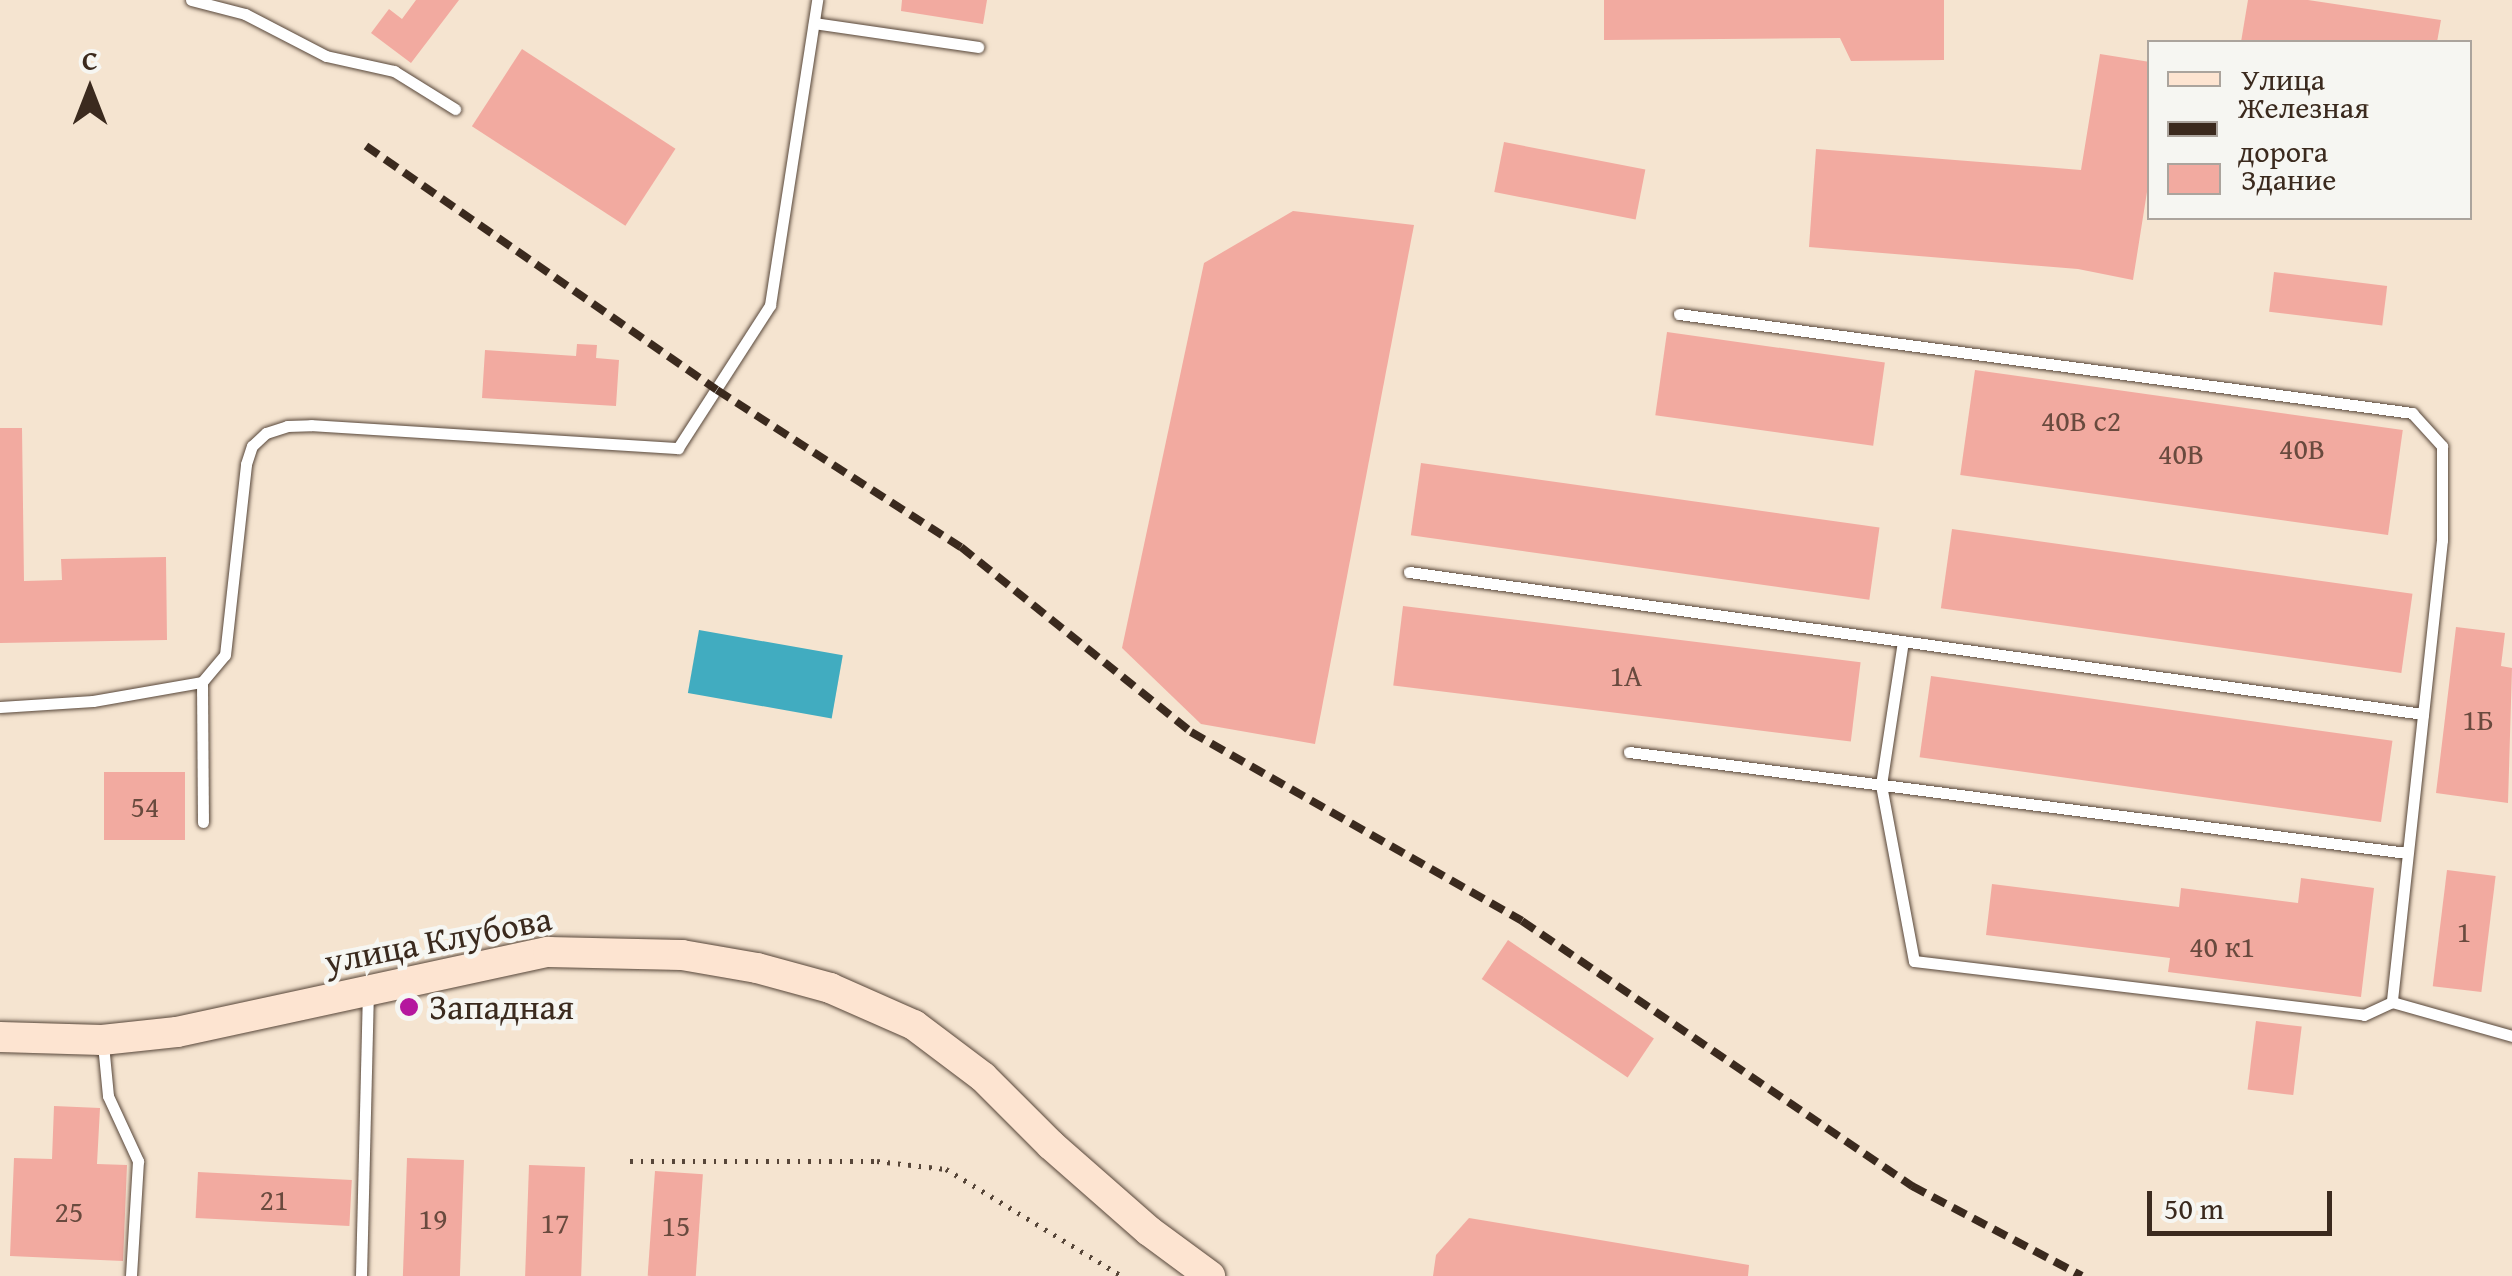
<!DOCTYPE html>
<meta charset="utf-8">
<style>
body{margin:0}
#map{position:relative;width:2512px;height:1276px;overflow:hidden;background:#f5e4d0;font-family:"Gentium Book Plus",serif}
div>[style]{position:absolute}
[style*='--x']{left:calc(var(--x)*1px);top:calc(var(--y)*1px);width:calc(var(--w)*1px);rotate:calc(var(--a)*1deg)}
.water>*{inset:0;background:#41acc0;transform-origin:0 0}
.building>*{inset:0;background:#f2aaa0;transform-origin:0 0}
.path>*{height:5px;margin-top:-2.5px;transform-origin:0;background:repeating-linear-gradient(90deg,#574639 0 2.5px,transparent 0 10.5px)}
.roads{filter:drop-shadow(0 0 2px #574639) drop-shadow(0 0 2px #574639)}
.service>*{height:11px;margin:-5.5px;padding:0 5.5px;transform-origin:5.5px;border-radius:5.5px;background:#fff}
.secondary>*{height:30px;margin:-15px;padding:0 15px;transform-origin:15px;border-radius:15px;background:#fde4d1}
.rail>*{height:8px;margin-top:-4px;transform-origin:0;background:repeating-linear-gradient(90deg,#3b2a1e 0 15px,transparent 0 23px)}
.dots>*{width:28px;height:28px;translate:-50% -50%;box-sizing:border-box;border:5px solid #f6f6f2;border-radius:50%}
span{translate:-50% -50%;white-space:nowrap;text-align:center;line-height:1.15;-webkit-text-stroke:9px #f6f6f2;paint-order:stroke}
.number-label{font-size:30px;color:#694a3e}
.number-label span{-webkit-text-stroke-width:0}
.street-label{font-size:35px;color:#3b2a1e}
.poi-label{font-size:35px;color:#3b2a1e}
.left{translate:0 -50%;text-align:left}
.legend{position:absolute;left:2147px;top:40px;width:325px;height:180px;box-sizing:border-box;background:#f6f6f2;border:2px solid #aba49d;margin:0;padding:12px 18px;list-style:none;font-size:30px;color:#3b2a1e}
.legend li{display:flex;align-items:center;gap:20px;height:50px}
.legend b{width:50px;border:2px solid #aba49d}
.north{position:absolute;left:40px;top:40px;width:100px;height:100px;-webkit-text-stroke:8px #f6f6f2;paint-order:stroke;rotate:0deg;font-size:28px;font-weight:700;line-height:40px;text-align:center;color:#3b2a1e}
.north::after{content:'';display:block;margin:auto;width:35px;height:45px;background:#3b2a1e;clip-path:polygon(50% 0,100% 100%,50% 72%,0 100%)}
.scale{position:absolute;left:2147px;top:1191px;width:185px;height:45px;box-sizing:border-box;border:5px solid #3b2a1e;border-top:0;padding-left:12px;font-size:30px;line-height:35px;white-space:nowrap;color:#3b2a1e;-webkit-text-stroke:8px #f6f6f2;paint-order:stroke}
</style>
<div id="map">
<div class="water">
<div style="left:699px;top:630px;width:146px;height:64px;rotate:10deg"></div>
</div>
<div class="building">
<div style="clip-path:polygon(416px 0,459px 0,411px 63px,371px 33px,389px 9px,402px 19px)"></div>
<div style="clip-path:polygon(902px 0,987px 0,983px 24px,901px 11px)"></div>
<div style="clip-path:polygon(1604px 0,1944px 0,1944px 60px,1851px 61px,1840px 38px,1604px 40px)"></div>
<div style="clip-path:polygon(2248px 0,2308px 0,2441px 20px,2437px 42px,2241px 42px)"></div>
<div style="left:522px;top:49px;width:183px;height:92px;rotate:33deg"></div>
<div style="clip-path:polygon(2100px 54px,2150px 62px,2150px 173px,2133px 280px,2078px 269px,1809px 247px,1816px 149px,2081px 170px)"></div>
<div style="left:1504px;top:142px;width:144px;height:51px;rotate:11deg"></div>
<div style="clip-path:polygon(1293px 211px,1414px 225px,1315px 744px,1201px 724px,1122px 648px,1204px 263px)"></div>
<div style="left:2274px;top:272px;width:114px;height:40px;rotate:7deg"></div>
<div style="left:1667px;top:332px;width:220px;height:84px;rotate:8deg"></div>
<div style="clip-path:polygon(577px 344px,597px 345px,596px 358px,619px 360px,616px 406px,482px 398px,485px 350px,576px 356px)"></div>
<div style="left:1975px;top:370px;width:432px;height:106px;rotate:8deg"></div>
<div style="clip-path:polygon(0 428px,22px 428px,24px 581px,62px 580px,61px 559px,166px 557px,167px 640px,0 643px)"></div>
<div style="left:1421px;top:463px;width:463px;height:73px;rotate:8deg"></div>
<div style="left:1952px;top:529px;width:465px;height:80px;rotate:8deg"></div>
<div style="left:1403px;top:606px;width:461px;height:80px;rotate:7deg"></div>
<div style="clip-path:polygon(2456px 627px,2505px 633px,2501px 666px,2512px 668px,2508px 803px,2436px 793px)"></div>
<div style="left:1931px;top:676px;width:466px;height:82px;rotate:8deg"></div>
<div style="left:104px;top:772px;width:81px;height:68px"></div>
<div style="left:2447px;top:870px;width:49px;height:117px;rotate:7deg"></div>
<div style="clip-path:polygon(2301px 878px,2374px 888px,2361px 997px,2168px 972px,2170px 958px,1986px 935px,1992px 884px,2179px 907px,2181px 888px,2298px 903px)"></div>
<div style="left:1508px;top:940px;width:176px;height:47px;rotate:34deg"></div>
<div style="left:2256px;top:1021px;width:46px;height:69px;rotate:7deg"></div>
<div style="clip-path:polygon(54px 1106px,100px 1108px,97px 1164px,127px 1165px,123px 1261px,10px 1256px,14px 1158px,52px 1159px)"></div>
<div style="left:407px;top:1158px;width:57px;height:118px;rotate:2deg"></div>
<div style="left:529px;top:1165px;width:56px;height:111px;rotate:2deg"></div>
<div style="left:655px;top:1171px;width:48px;height:105px;rotate:4deg"></div>
<div style="left:198px;top:1172px;width:154px;height:46px;rotate:3deg"></div>
<div style="clip-path:polygon(1469px 1218px,1749px 1265px,1748px 1276px,1433px 1276px,1436px 1255px)"></div>
</div>
<div class="path">
<div style="--x:630;--y:1161;--w:247;--a:0"></div>
<div style="--x:877;--y:1161;--w:69;--a:6.6"></div>
<div style="--x:946;--y:1169;--w:206;--a:31.3"></div>
</div>
<div class="roads">
<div class="service">
<div style="--x:191;--y:0;--w:56;--a:14.5"></div>
<div style="--x:245;--y:14;--w:91;--a:27.4"></div>
<div style="--x:326;--y:56;--w:70;--a:12.4"></div>
<div style="--x:394;--y:71;--w:72;--a:31.9"></div>
<div style="--x:814;--y:23;--w:166;--a:8.3"></div>
<div style="--x:1679;--y:314;--w:740;--a:7.69"></div>
<div style="--x:2412;--y:413;--w:45;--a:47.7"></div>
<div style="--x:2442;--y:446;--w:94;--a:90"></div>
<div style="--x:2442;--y:540;--w:465;--a:96.2"></div>
<div style="--x:2392;--y:1002;--w:125;--a:15.8"></div>
<div style="--x:1409;--y:572;--w:1024;--a:7.97"></div>
<div style="--x:1903;--y:641;--w:146;--a:98.7"></div>
<div style="--x:1881;--y:785;--w:179;--a:79.4"></div>
<div style="--x:1914;--y:961;--w:453;--a:6.8"></div>
<div style="--x:2364;--y:1015;--w:31;--a:-25"></div>
<div style="--x:202;--y:682;--w:140;--a:89.6"></div>
<div style="--x:0;--y:707;--w:93;--a:-3.7"></div>
<div style="--x:93;--y:701;--w:111;--a:-9.9"></div>
<div style="--x:202;--y:682;--w:35;--a:-50"></div>
<div style="--x:225;--y:655;--w:192;--a:-83.7"></div>
<div style="--x:246;--y:464;--w:19;--a:-72"></div>
<div style="--x:252;--y:446;--w:19;--a:-43"></div>
<div style="--x:266;--y:433;--w:22;--a:-18"></div>
<div style="--x:287;--y:426;--w:24;--a:-2"></div>
<div style="--x:311;--y:425;--w:368;--a:3.6"></div>
<div style="--x:678;--y:448;--w:170;--a:-57.2"></div>
<div style="--x:770;--y:305;--w:309;--a:-81.2"></div>
<div style="--x:1629;--y:752;--w:785;--a:7.4"></div>
<div style="--x:103;--y:1044;--w:52;--a:84.5"></div>
<div style="--x:108;--y:1096;--w:72;--a:65.2"></div>
<div style="--x:138;--y:1161;--w:115;--a:93.5"></div>
<div style="--x:361;--y:1276;--w:283;--a:-88.6"></div>
</div>
<div class="secondary">
<div style="--x:0;--y:1037;--w:102;--a:1.7"></div>
<div style="--x:102;--y:1040;--w:75;--a:-6.1"></div>
<div style="--x:177;--y:1032;--w:380;--a:-12.2"></div>
<div style="--x:548;--y:952;--w:134;--a:1.3"></div>
<div style="--x:682;--y:955;--w:76;--a:9.8"></div>
<div style="--x:757;--y:968;--w:76;--a:15.3"></div>
<div style="--x:830;--y:988;--w:92;--a:23.8"></div>
<div style="--x:914;--y:1025;--w:86;--a:37"></div>
<div style="--x:983;--y:1077;--w:96;--a:45"></div>
<div style="--x:1051;--y:1145;--w:130;--a:41.3"></div>
<div style="--x:1149;--y:1231;--w:76;--a:36.4"></div>
</div>
</div>
<div class="rail">
<div style="--x:366;--y:146;--w:427;--a:34.8"></div>
<div style="--x:717;--y:390;--w:290;--a:32.8"></div>
<div style="--x:961;--y:547;--w:295;--a:38.8"></div>
<div style="--x:1191;--y:732;--w:381;--a:29.7"></div>
<div style="--x:1522;--y:921;--w:472;--a:34.2"></div>
<div style="--x:1912;--y:1186;--w:192;--a:27.9"></div>
</div>
<div class="dots">
<div style="left:409px;top:1007px;background:#b5179e"></div>
</div>
<div class="number-label">
<span style="left:2081px;top:420px">40В с2</span>
<span style="left:2302px;top:448px">40В</span>
<span style="left:2181px;top:453px">40В</span>
<span style="left:1626px;top:675px">1А</span>
<span style="left:2478px;top:719px">1Б</span>
<span style="left:145px;top:806px">54</span>
<span style="left:2464px;top:931px">1</span>
<span style="left:2222px;top:946px">40 к1</span>
<span style="left:274px;top:1199px">21</span>
<span style="left:69px;top:1211px">25</span>
<span style="left:433px;top:1218px">19</span>
<span style="left:555px;top:1222px">17</span>
<span style="left:676px;top:1225px">15</span>
</div>
<div class="street-label">
<span style="left:438px;top:940px;rotate:-11deg">улица Клубова</span>
</div>
<div class="poi-label">
<span class="left" style="left:429px;top:1007px">Западная</span>
</div>
<ul class="legend">
<li><b style="height:12px;background:#fde4d1"></b>Улица</li>
<li><b style="height:12px;background:#3b2a1e"></b>Железная дорога</li>
<li><b style="height:28px;background:#f2aaa0"></b>Здание</li>
</ul>
<div class="north">С</div>
<div class="scale">50 m</div>
</div>
